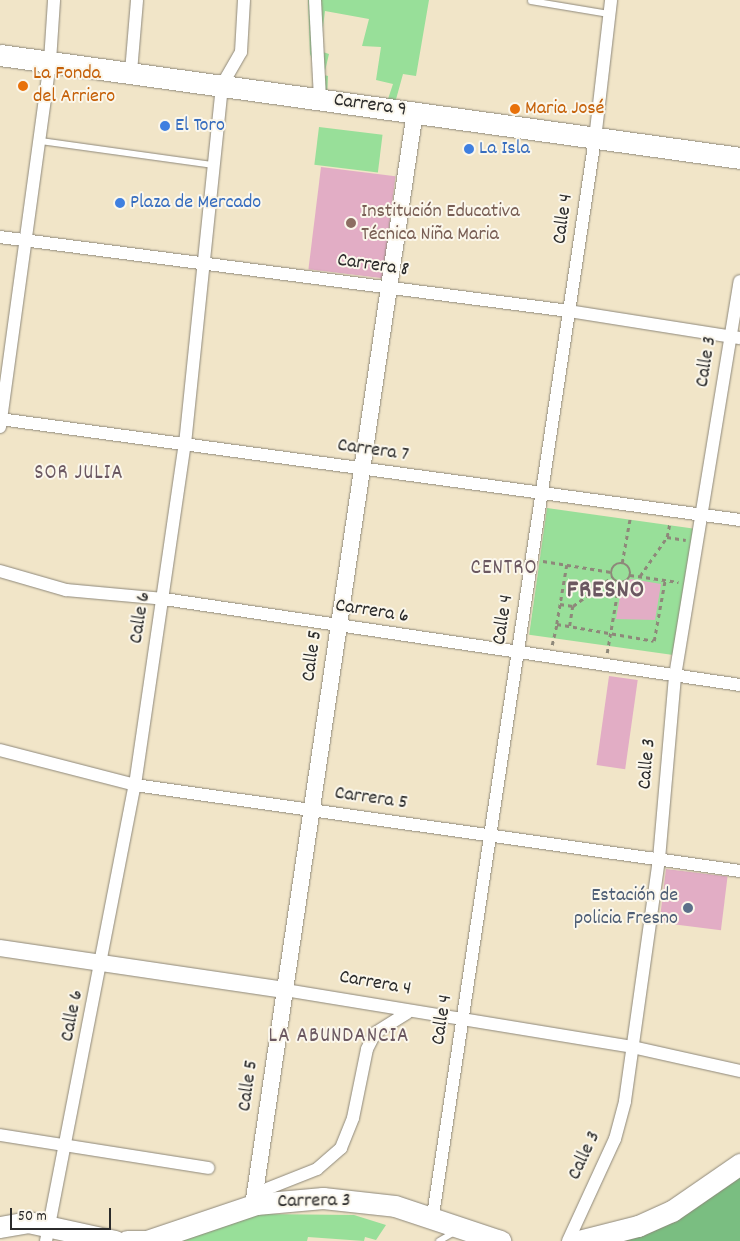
<!DOCTYPE html>
<meta charset="utf-8">
<style>
body{margin:0}
#map{position:relative;width:740px;height:1241px;overflow:hidden;background:#f1e5c8;font-family:Dekko,sans-serif}
div>[style]{position:absolute}
[style*='--x']{left:calc(var(--x)*1px);top:calc(var(--y)*1px);width:calc(var(--w)*1px);rotate:calc(var(--a)*1deg)}
.green>*{inset:0;background:#98df99;transform-origin:0 0}
.forest>*{inset:0;background:#7abe81}
.building>*{inset:0;background:#e2adc5;transform-origin:0 0}
.path>*{height:2.5px;margin-top:-1.25px;transform-origin:0;background:repeating-linear-gradient(90deg,#8e887a 0 4px,transparent 0 8px)}
.path>.ring{margin:-1.25px;padding:0;box-sizing:content-box;background:none;border:2.5px solid #8e887a;border-radius:50%}
.roads{filter:drop-shadow(0 0 1px #8e887a) drop-shadow(0 0 1px #8e887a)}
.service>*{height:6px;margin:-3px;padding:0 3px;transform-origin:3px;border-radius:3px;background:#fff}
.minor>*{height:12px;margin:-6px;padding:0 6px;transform-origin:6px;border-radius:6px;background:#fff}
.tertiary>*{height:16px;margin:-8px;padding:0 8px;transform-origin:8px;border-radius:8px;background:#fff}
.trunk>*{height:21px;margin:-10.5px;padding:0 10.5px;transform-origin:10.5px;border-radius:10.5px;background:#fff}
.dots>*{width:14px;height:14px;translate:-50% -50%;box-sizing:border-box;border:2px solid #fbf7ec;border-radius:50%}
span{translate:-50% -50%;white-space:nowrap;text-align:center;line-height:1.15;-webkit-text-stroke:4px #fbf7ec;paint-order:stroke}
.food-label{font-size:20px;color:#c56008}
.left{translate:0 -50%;text-align:left}
.street-label{font-size:20px;color:#2b2b2b}
.shop-label{font-size:20px;color:#366cbe}
.education-label{font-size:20px;color:#785e54}
.service-label{font-size:20px;color:#4e5e75}
.right{translate:-100% -50%;text-align:right}
.neighbourhood-label{font-size:21px;color:#6b5861;letter-spacing:1px}
.district-label{font-size:25px;color:#6b5861;font-weight:700;letter-spacing:1px}
.scale{position:absolute;left:10px;top:1208px;width:101px;height:22px;box-sizing:border-box;border:2px solid #2b2b2b;border-top:0;padding-left:6px;font-size:15px;line-height:18px;white-space:nowrap;color:#2b2b2b;-webkit-text-stroke:4px #fbf7ec;paint-order:stroke}
</style>
<div id="map">
<div class="green">
<div style="clip-path:polygon(308px 0,429px 0,416px 76px,403px 74px,395px 103px,387px 102px,393px 84px,376px 80px,381px 47px,362px 46px,369px 19px,325px 11px,320px 51px,329px 54px,324px 75px,328px 76px,327px 95px,310px 54px)"></div>
<div style="left:319px;top:127px;width:64px;height:38px;rotate:7deg"></div>
<div style="left:547px;top:508px;width:149px;height:128px;rotate:8deg"></div>
<div style="clip-path:polygon(258px 1214px,354px 1215px,386px 1225px,376px 1240px,365px 1237px,364px 1241px,308px 1237px,307px 1241px,168px 1241px)"></div>
</div>
<div class="forest">
<div style="clip-path:polygon(740px 1168px,740px 1241px,624px 1241px,733px 1172px)"></div>
</div>
<div class="building">
<div style="left:321px;top:167px;width:75px;height:103px;rotate:7deg"></div>
<div style="clip-path:polygon(631px 579px,661px 584px,655px 620px,616px 619px,622px 585px)"></div>
<div style="left:609px;top:676px;width:29px;height:90px;rotate:8deg"></div>
<div style="left:666px;top:869px;width:62px;height:54px;rotate:7deg"></div>
</div>
<div class="path">
<div style="--x:667;--y:537;--w:19;--a:9"></div>
<div style="--x:543;--y:561;--w:69;--a:9.2"></div>
<div style="--x:622;--y:563;--w:46;--a:-79.9"></div>
<div class="ring" style="left:611px;top:563px;width:17.5px;height:17.5px"></div>
<div style="--x:567;--y:565;--w:60;--a:99.6"></div>
<div style="--x:557;--y:624;--w:98;--a:9.9"></div>
<div style="--x:654;--y:641;--w:62;--a:-79.8"></div>
<div style="--x:630;--y:575;--w:49;--a:8.3"></div>
<div style="--x:640;--y:576;--w:47;--a:-55.3"></div>
<div style="--x:667;--y:537;--w:15;--a:-79"></div>
<div style="--x:560;--y:604;--w:13;--a:9"></div>
<div style="--x:573;--y:606;--w:20;--a:99"></div>
<div style="--x:573;--y:606;--w:49;--a:-36.6"></div>
<div style="--x:552;--y:645;--w:22;--a:-77"></div>
<div style="--x:607;--y:653;--w:71;--a:-80.3"></div>
</div>
<div class="roads">
<div class="service">
<div style="--x:531;--y:1;--w:79;--a:9.5"></div>
<div style="--x:40;--y:141;--w:176;--a:7.9"></div>
<div style="--x:439;--y:1241;--w:20;--a:-30"></div>
</div>
<div class="minor">
<div style="--x:315;--y:0;--w:99;--a:87.1"></div>
<div style="--x:131;--y:72;--w:72;--a:-85.2"></div>
<div style="--x:0;--y:237;--w:574;--a:7.41"></div>
<div style="--x:569;--y:311;--w:173;--a:9"></div>
<div style="--x:0;--y:419;--w:747;--a:7.77"></div>
<div style="--x:0;--y:427;--w:369;--a:-82.2"></div>
<div style="--x:50;--y:61;--w:61;--a:-86.2"></div>
<div style="--x:0;--y:571;--w:69;--a:16.1"></div>
<div style="--x:66;--y:590;--w:98;--a:5.2"></div>
<div style="--x:164;--y:599;--w:582;--a:8.49"></div>
<div style="--x:0;--y:750;--w:139;--a:14.5"></div>
<div style="--x:135;--y:785;--w:611;--a:8.09"></div>
<div style="--x:285;--y:990;--w:352;--a:9.3"></div>
<div style="--x:632;--y:1047;--w:111;--a:12.5"></div>
<div style="--x:0;--y:1135;--w:211;--a:9"></div>
<div style="--x:254;--y:1194;--w:68;--a:-21.6"></div>
<div style="--x:317;--y:1169;--w:32;--a:-41"></div>
<div style="--x:341;--y:1148;--w:32;--a:-68"></div>
<div style="--x:353;--y:1118;--w:70;--a:-78.5"></div>
<div style="--x:367;--y:1049;--w:18;--a:-63"></div>
<div style="--x:375;--y:1033;--w:38;--a:-32"></div>
<div style="--x:433;--y:1215;--w:1088;--a:-81.44"></div>
<div style="--x:595;--y:139;--w:140;--a:-83.4"></div>
<div style="--x:46;--y:1241;--w:465;--a:-79"></div>
<div style="--x:135;--y:785;--w:345;--a:-81.7"></div>
<div style="--x:185;--y:444;--w:361;--a:-84.1"></div>
<div style="--x:222;--y:85;--w:38;--a:-60"></div>
<div style="--x:241;--y:52;--w:52;--a:-86.7"></div>
<div style="--x:568;--y:1241;--w:112;--a:-65.3"></div>
<div style="--x:615;--y:1139;--w:39;--a:-75"></div>
<div style="--x:625;--y:1101;--w:244;--a:-82"></div>
<div style="--x:659;--y:859;--w:184;--a:-85"></div>
<div style="--x:675;--y:676;--w:400;--a:-80.7"></div>
</div>
<div class="tertiary">
<div style="--x:0;--y:948;--w:288;--a:8.4"></div>
<div style="--x:253;--y:1206;--w:1106;--a:-81.58"></div>
</div>
<div class="trunk">
<div style="--x:0;--y:55;--w:747;--a:7.92"></div>
<div style="--x:0;--y:1227;--w:28;--a:-10"></div>
<div style="--x:28;--y:1222;--w:89;--a:12.3"></div>
<div style="--x:127;--y:1241;--w:20;--a:0"></div>
<div style="--x:147;--y:1241;--w:115;--a:-18.7"></div>
<div style="--x:256;--y:1204;--w:67;--a:-5.1"></div>
<div style="--x:323;--y:1198;--w:72;--a:6.3"></div>
<div style="--x:395;--y:1206;--w:111;--a:18.4"></div>
<div style="--x:579;--y:1241;--w:61;--a:-14.3"></div>
<div style="--x:638;--y:1226;--w:37;--a:-24"></div>
<div style="--x:672;--y:1211;--w:83;--a:-34.7"></div>
</div>
</div>
<div class="dots">
<div style="left:23px;top:86px;background:#e8710a"></div>
<div style="left:515px;top:109px;background:#e8710a"></div>
<div style="left:165px;top:126px;background:#3f7fe0"></div>
<div style="left:469px;top:149px;background:#3f7fe0"></div>
<div style="left:120px;top:203px;background:#3f7fe0"></div>
<div style="left:351px;top:223px;background:#8d6e63"></div>
<div style="left:688px;top:908px;background:#5c6f8a"></div>
</div>
<div class="food-label">
<span class="left" style="left:33px;top:86px">La Fonda<br>del Arriero</span>
<span class="left" style="left:525px;top:109px">Maria José</span>
</div>
<div class="street-label">
<span style="left:370px;top:106px;rotate:8deg">Carrera 9</span>
<span style="left:564px;top:219px;rotate:-82deg">Calle 4</span>
<span style="left:373px;top:266px;rotate:8deg">Carrera 8</span>
<span style="left:707px;top:362px;rotate:-81deg">Calle 3</span>
<span style="left:373px;top:451px;rotate:8deg">Carrera 7</span>
<span style="left:372px;top:612px;rotate:9deg">Carrera 6</span>
<span style="left:141px;top:618px;rotate:-81deg">Calle 6</span>
<span style="left:504px;top:620px;rotate:-81deg">Calle 4</span>
<span style="left:313px;top:656px;rotate:-82deg">Calle 5</span>
<span style="left:648px;top:764px;rotate:-85deg">Calle 3</span>
<span style="left:371px;top:799px;rotate:8deg">Carrera 5</span>
<span style="left:375px;top:984px;rotate:10deg">Carrera 4</span>
<span style="left:73px;top:1016px;rotate:-79deg">Calle 6</span>
<span style="left:443px;top:1020px;rotate:-81deg">Calle 4</span>
<span style="left:249px;top:1086px;rotate:-82deg">Calle 5</span>
<span style="left:585px;top:1156px;rotate:-65deg">Calle 3</span>
<span style="left:314px;top:1202px;rotate:-1deg">Carrera 3</span>
</div>
<div class="shop-label">
<span class="left" style="left:175px;top:126px">El Toro</span>
<span class="left" style="left:479px;top:149px">La Isla</span>
<span class="left" style="left:130px;top:203px">Plaza de Mercado</span>
</div>
<div class="education-label">
<span class="left" style="left:361px;top:224px">Institución Educativa<br>Técnica Niña Maria</span>
</div>
<div class="service-label">
<span class="right" style="left:678px;top:908px">Estación de<br>policia Fresno</span>
</div>
<div class="neighbourhood-label">
<span style="left:79px;top:474px">SOR JULIA</span>
<span style="left:504px;top:569px">CENTRO</span>
<span style="left:339px;top:1037px">LA ABUNDANCIA</span>
</div>
<div class="district-label">
<span style="left:606px;top:591px">FRESNO</span>
</div>
<div class="scale">50 m</div>
</div>
